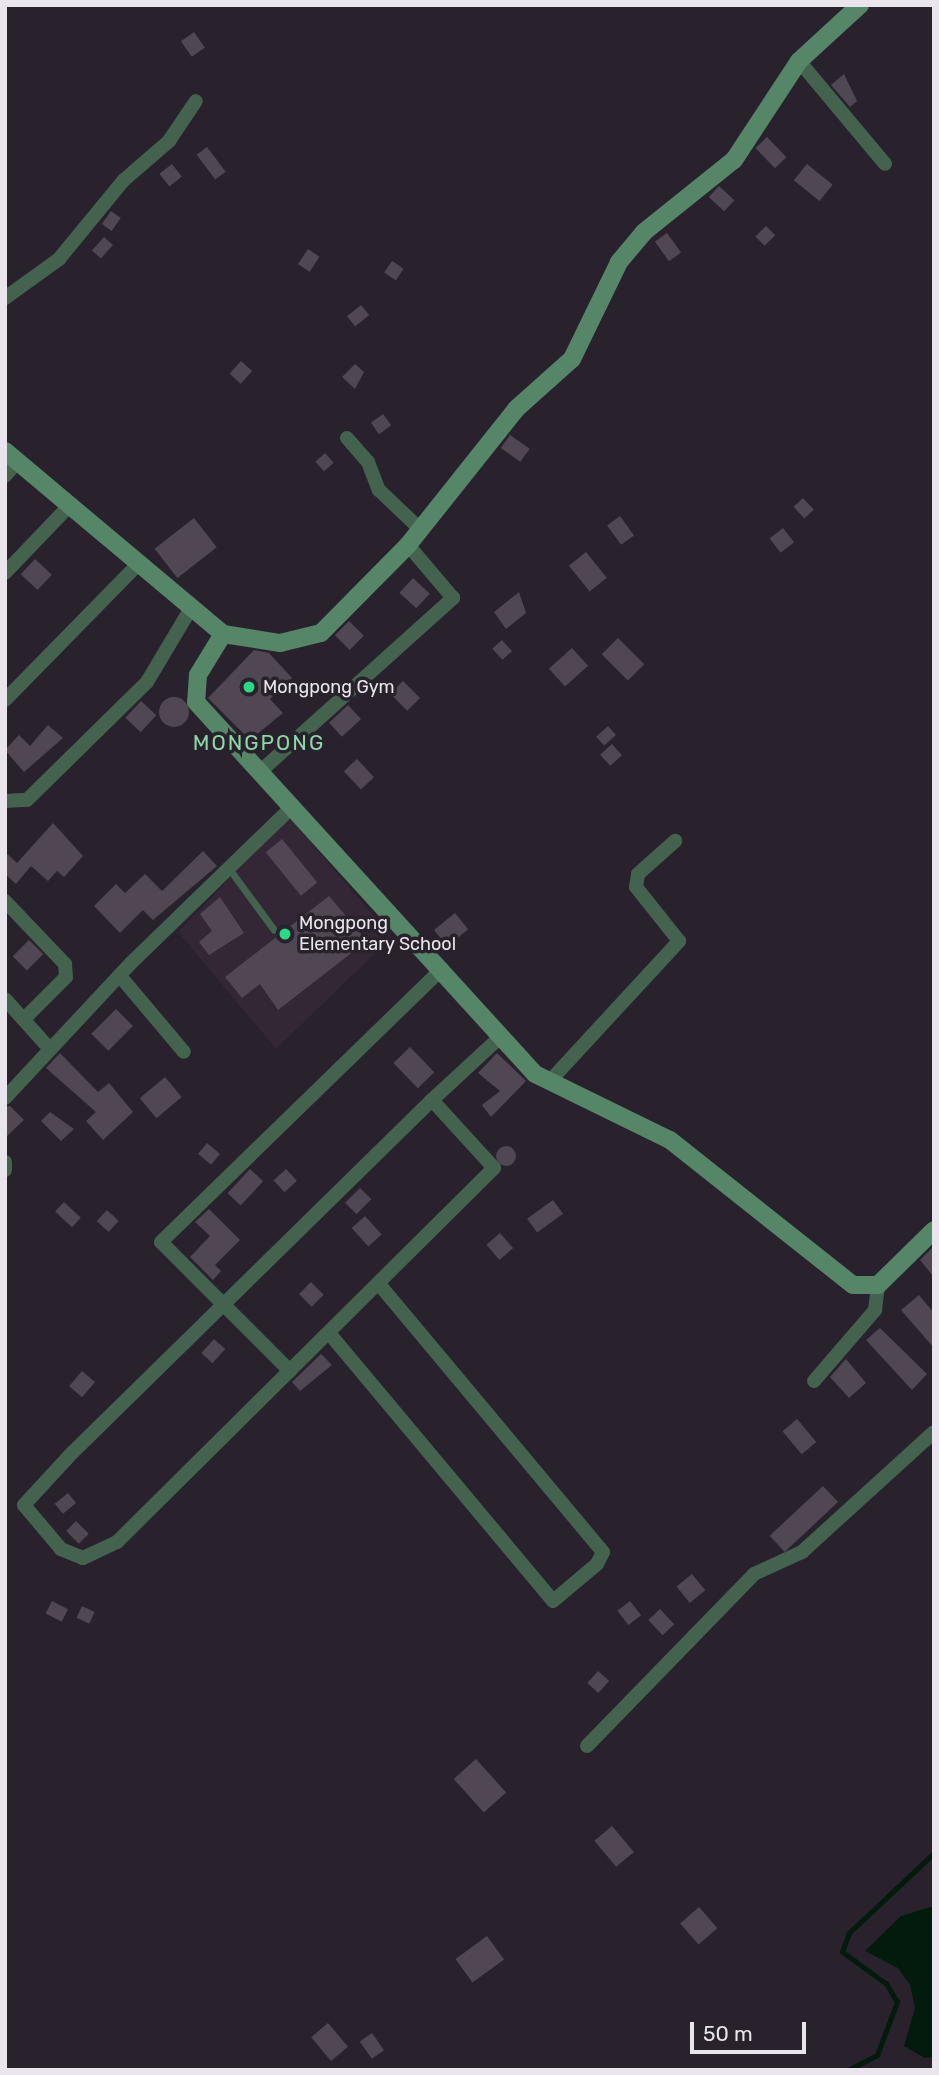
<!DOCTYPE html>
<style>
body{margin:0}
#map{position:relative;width:939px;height:2075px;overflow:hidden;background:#29212b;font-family:Rubik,sans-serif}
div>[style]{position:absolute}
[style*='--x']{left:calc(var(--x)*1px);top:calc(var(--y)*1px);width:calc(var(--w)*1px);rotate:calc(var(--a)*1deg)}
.built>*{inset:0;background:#332736}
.water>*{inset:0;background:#031b0d}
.stream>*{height:4.5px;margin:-2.25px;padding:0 2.25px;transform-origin:2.25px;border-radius:2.25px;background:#031b0d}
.building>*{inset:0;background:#504752;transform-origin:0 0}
.round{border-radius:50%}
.lane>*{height:7px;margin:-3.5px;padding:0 3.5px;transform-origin:3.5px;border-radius:3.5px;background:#44634f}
.street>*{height:14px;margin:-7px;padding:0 7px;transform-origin:7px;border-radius:7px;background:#44634f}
.secondary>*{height:18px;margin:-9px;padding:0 9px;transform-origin:9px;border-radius:9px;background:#548667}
.dots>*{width:19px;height:19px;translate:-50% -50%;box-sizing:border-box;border:4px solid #29212b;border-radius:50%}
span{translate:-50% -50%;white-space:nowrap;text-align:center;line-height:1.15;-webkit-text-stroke:7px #29212b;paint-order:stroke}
.poi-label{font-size:18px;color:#eae5ec}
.left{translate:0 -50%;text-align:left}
.quarter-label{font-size:21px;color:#8cd7a8;letter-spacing:2px}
.frame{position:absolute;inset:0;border:7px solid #eae5ec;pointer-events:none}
.scale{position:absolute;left:690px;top:2022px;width:116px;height:32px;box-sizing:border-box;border:4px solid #eae5ec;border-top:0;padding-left:9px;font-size:21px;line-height:24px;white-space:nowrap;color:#eae5ec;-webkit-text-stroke:5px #29212b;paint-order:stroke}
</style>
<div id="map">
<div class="built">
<div style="clip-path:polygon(289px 817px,392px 937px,276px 1049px,178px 932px)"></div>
</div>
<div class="water">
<div style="clip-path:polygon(934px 1906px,934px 2057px,925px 2058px,904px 2046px,915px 2008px,910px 1985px,898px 1968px,865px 1951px,901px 1916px)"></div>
</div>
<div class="stream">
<div style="--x:848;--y:2070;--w:33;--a:-27"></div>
<div style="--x:877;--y:2055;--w:57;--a:-69.3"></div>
<div style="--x:897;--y:2002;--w:21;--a:-121"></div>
<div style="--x:886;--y:1984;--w:54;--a:-144"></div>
<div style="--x:842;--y:1952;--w:20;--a:-70"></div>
<div style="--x:849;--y:1933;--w:117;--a:-43.3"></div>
</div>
<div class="building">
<div style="left:194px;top:32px;width:19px;height:16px;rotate:55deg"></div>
<div style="clip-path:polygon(844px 74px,857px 101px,850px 107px,831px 85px)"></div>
<div style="left:767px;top:137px;width:28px;height:16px;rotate:46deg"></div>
<div style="left:207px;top:147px;width:31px;height:13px;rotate:53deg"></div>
<div style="left:172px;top:164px;width:16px;height:16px;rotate:52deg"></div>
<div style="left:807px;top:164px;width:33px;height:21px;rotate:39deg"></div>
<div style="left:719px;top:186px;width:21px;height:15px;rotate:43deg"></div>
<div style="left:111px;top:211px;width:12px;height:16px;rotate:35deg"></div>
<div style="left:766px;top:226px;width:13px;height:15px;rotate:45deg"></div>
<div style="left:667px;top:233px;width:24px;height:15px;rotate:54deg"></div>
<div style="left:104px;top:237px;width:12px;height:18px;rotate:42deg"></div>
<div style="left:308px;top:249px;width:14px;height:18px;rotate:34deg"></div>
<div style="left:392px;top:261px;width:14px;height:14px;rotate:34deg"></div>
<div style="left:361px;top:305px;width:13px;height:18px;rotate:51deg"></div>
<div style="left:241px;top:361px;width:15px;height:17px;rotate:42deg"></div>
<div style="clip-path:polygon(355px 364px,364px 372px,355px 389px,342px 377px)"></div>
<div style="left:383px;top:414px;width:14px;height:15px;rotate:54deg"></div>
<div style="left:510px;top:435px;width:24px;height:16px;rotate:35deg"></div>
<div style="left:325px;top:453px;width:13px;height:13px;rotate:48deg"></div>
<div style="left:803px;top:498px;width:16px;height:13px;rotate:47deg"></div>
<div style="left:620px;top:516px;width:24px;height:16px;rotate:54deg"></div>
<div style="left:194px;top:518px;width:37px;height:50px;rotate:52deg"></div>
<div style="left:783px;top:528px;width:18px;height:17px;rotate:52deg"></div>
<div style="left:586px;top:552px;width:33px;height:22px;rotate:51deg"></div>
<div style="left:35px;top:559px;width:23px;height:21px;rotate:43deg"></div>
<div style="left:413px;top:578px;width:23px;height:20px;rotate:43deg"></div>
<div style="clip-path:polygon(519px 592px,526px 613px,506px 629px,494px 612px)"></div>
<div style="left:349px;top:621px;width:21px;height:20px;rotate:45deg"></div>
<div style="left:618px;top:638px;width:37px;height:23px;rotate:45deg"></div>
<div style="left:502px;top:640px;width:15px;height:13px;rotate:48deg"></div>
<div style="left:572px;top:648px;width:24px;height:31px;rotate:48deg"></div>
<div style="clip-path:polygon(254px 650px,269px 653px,292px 678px,270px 699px,283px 713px,250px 740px,208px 698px)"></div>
<div style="left:403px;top:681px;width:24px;height:18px;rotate:45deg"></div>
<div class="round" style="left:159px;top:697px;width:30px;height:30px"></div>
<div style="left:141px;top:701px;width:21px;height:23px;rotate:43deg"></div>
<div style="left:348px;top:705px;width:19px;height:26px;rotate:47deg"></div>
<div style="clip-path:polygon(48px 725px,63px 738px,24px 772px,5px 750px,19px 735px,30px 746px)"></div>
<div style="left:608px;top:726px;width:12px;height:16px;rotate:48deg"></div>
<div style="left:612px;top:744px;width:15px;height:16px;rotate:48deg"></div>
<div style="left:357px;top:759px;width:25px;height:18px;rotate:47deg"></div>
<div style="clip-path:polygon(53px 823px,83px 856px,64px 877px,57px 871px,48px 881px,31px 866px,16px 884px,5px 874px,5px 852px,17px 863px)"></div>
<div style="left:282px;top:839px;width:56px;height:21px;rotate:51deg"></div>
<div style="clip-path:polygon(203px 851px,217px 866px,153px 920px,143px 910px,120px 933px,94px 906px,116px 884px,125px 893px,145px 874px,162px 891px)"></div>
<div style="clip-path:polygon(329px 896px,367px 941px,278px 1010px,260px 984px,242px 998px,225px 977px)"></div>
<div style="clip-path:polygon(220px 897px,244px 933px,209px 955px,199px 942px,212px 931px,200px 914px)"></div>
<div style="left:455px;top:913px;width:21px;height:27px;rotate:51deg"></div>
<div style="left:29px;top:940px;width:20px;height:23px;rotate:45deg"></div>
<div style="left:116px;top:1009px;width:24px;height:35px;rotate:45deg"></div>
<div style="left:410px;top:1047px;width:35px;height:23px;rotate:46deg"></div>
<div style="clip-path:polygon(60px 1053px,98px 1092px,109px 1083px,133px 1112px,103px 1140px,86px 1121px,96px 1112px,46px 1068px)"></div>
<div style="clip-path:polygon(497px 1053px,526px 1081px,491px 1117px,482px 1105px,500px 1091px,478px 1073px)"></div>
<div style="left:165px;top:1077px;width:26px;height:33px;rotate:50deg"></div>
<div style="clip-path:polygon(10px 1106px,24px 1120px,5px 1138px,5px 1107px)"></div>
<div style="clip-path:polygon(50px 1112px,74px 1129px,61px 1141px,41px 1121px)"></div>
<div style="left:207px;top:1143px;width:17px;height:14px;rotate:40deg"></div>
<div class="round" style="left:496px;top:1146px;width:20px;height:20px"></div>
<div style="left:250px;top:1169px;width:18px;height:33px;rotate:43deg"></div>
<div style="left:286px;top:1169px;width:16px;height:17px;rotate:47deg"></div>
<div style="left:360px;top:1188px;width:16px;height:21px;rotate:45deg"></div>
<div style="left:553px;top:1200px;width:17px;height:32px;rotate:54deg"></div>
<div style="left:64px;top:1202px;width:23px;height:13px;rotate:43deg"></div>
<div style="clip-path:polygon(209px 1209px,240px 1240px,215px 1265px,221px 1271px,213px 1280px,190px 1257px,210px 1236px,195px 1222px)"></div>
<div style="left:107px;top:1210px;width:16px;height:15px;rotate:43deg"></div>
<div style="left:365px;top:1216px;width:25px;height:18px;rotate:48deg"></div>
<div style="left:500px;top:1233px;width:20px;height:18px;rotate:49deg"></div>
<div style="clip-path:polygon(934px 1246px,934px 1277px,920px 1260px)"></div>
<div style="left:311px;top:1282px;width:18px;height:17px;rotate:45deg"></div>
<div style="clip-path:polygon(919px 1295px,934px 1313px,934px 1348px,901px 1310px)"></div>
<div style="clip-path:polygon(880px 1328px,927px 1374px,912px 1390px,866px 1340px)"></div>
<div style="left:214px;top:1339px;width:15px;height:19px;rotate:42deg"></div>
<div style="clip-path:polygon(321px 1354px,332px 1365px,300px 1391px,292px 1382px)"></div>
<div style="clip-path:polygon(846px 1359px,866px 1383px,849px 1398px,830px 1377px)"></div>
<div style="left:82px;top:1371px;width:17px;height:20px;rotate:40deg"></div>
<div style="left:797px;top:1419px;width:30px;height:19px;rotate:50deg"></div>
<div style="left:823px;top:1486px;width:22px;height:73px;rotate:47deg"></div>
<div style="left:68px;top:1493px;width:13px;height:17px;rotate:51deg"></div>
<div style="left:76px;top:1521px;width:18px;height:14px;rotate:45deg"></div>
<div style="left:692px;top:1574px;width:21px;height:20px;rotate:51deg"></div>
<div style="left:52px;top:1601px;width:18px;height:14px;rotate:27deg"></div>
<div style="left:630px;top:1601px;width:18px;height:16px;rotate:52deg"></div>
<div style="left:82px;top:1606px;width:14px;height:13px;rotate:25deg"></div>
<div style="left:660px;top:1609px;width:21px;height:16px;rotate:47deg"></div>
<div style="left:598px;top:1671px;width:15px;height:16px;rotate:42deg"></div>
<div style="left:476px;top:1759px;width:45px;height:30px;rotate:48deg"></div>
<div style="left:612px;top:1826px;width:34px;height:23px;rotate:50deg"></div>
<div style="left:699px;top:1907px;width:28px;height:25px;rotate:49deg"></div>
<div style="left:487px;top:1936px;width:29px;height:39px;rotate:54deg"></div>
<div style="left:328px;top:2023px;width:31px;height:22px;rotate:50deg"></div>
<div style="left:372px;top:2033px;width:21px;height:15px;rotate:55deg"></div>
</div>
<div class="lane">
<div style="--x:230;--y:870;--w:74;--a:53.7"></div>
</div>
<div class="street">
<div style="--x:799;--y:61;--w:134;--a:50.1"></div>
<div style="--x:5;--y:298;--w:67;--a:-35.8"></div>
<div style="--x:59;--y:259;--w:102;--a:-50.6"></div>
<div style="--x:124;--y:180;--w:60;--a:-40.9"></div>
<div style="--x:169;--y:141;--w:48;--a:-56"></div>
<div style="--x:347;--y:438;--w:32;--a:49"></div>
<div style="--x:368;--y:462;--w:30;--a:69"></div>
<div style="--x:379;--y:490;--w:58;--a:43.6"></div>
<div style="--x:5;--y:476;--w:20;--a:-49"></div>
<div style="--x:5;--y:573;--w:94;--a:-46.3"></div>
<div style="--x:5;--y:700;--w:192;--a:-45.6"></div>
<div style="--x:263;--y:769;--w:256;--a:-42"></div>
<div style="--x:453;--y:598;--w:70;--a:-130.3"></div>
<div style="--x:5;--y:801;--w:22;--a:-3"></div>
<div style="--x:27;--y:800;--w:168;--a:-44.5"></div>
<div style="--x:147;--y:682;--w:84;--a:-59.2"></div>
<div style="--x:5;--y:901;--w:87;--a:46.4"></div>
<div style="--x:65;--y:964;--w:13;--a:86"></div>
<div style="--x:66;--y:977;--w:58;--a:135"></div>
<div style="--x:120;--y:976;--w:99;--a:49.9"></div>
<div style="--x:5;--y:999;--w:66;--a:48.1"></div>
<div style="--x:549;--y:1082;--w:192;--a:-47.3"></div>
<div style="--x:679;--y:941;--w:69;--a:-128.5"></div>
<div style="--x:636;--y:887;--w:13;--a:-81"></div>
<div style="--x:638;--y:874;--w:50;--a:-41.7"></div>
<div style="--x:5;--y:1098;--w:185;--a:-47"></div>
<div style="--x:131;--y:963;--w:226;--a:-44.1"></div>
<div style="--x:432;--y:1100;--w:92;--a:47.6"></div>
<div style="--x:494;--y:1168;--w:531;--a:135.23"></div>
<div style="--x:117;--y:1542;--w:38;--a:155"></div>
<div style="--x:83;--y:1558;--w:24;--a:-158"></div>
<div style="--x:61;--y:1549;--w:57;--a:-130.1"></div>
<div style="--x:24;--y:1505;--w:71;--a:-47.3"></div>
<div style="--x:72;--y:1453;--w:504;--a:-44.44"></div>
<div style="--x:432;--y:1100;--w:90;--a:-42.7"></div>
<div style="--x:5;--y:1162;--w:8;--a:90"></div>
<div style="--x:329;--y:1333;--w:349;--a:50.1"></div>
<div style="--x:553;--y:1601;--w:57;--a:-40.1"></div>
<div style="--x:597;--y:1564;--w:13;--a:-63"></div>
<div style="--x:603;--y:1552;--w:349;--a:-129.9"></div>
<div style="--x:290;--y:1371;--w:182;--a:-135"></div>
<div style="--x:161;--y:1242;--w:392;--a:-44.2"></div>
<div style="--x:814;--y:1381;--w:94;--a:-49.3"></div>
<div style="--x:875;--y:1310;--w:25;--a:-83"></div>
<div style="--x:587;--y:1746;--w:240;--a:-45.8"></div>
<div style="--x:754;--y:1574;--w:53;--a:-24.6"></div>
<div style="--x:802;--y:1552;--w:178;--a:-42.3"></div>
</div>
<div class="secondary">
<div style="--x:5;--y:451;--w:285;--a:40"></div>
<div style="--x:223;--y:634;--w:58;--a:9"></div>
<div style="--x:280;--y:643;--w:42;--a:-13.7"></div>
<div style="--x:321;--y:633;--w:124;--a:-45.3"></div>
<div style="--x:408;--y:545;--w:174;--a:-51.5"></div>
<div style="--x:516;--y:409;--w:75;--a:-41.8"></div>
<div style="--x:572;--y:359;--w:108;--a:-64.1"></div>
<div style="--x:619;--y:262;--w:39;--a:-50"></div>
<div style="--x:644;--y:232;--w:115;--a:-38.7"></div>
<div style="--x:734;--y:160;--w:118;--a:-56.7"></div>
<div style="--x:799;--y:61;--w:83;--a:-42.6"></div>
<div style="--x:223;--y:634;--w:48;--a:121.4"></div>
<div style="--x:198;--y:675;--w:27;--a:94"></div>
<div style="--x:196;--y:702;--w:503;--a:47.66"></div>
<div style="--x:535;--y:1074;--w:150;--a:26.1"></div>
<div style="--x:670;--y:1140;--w:233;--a:38.4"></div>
<div style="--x:853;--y:1285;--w:25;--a:0"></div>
<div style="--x:878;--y:1285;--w:78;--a:-44.5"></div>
</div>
<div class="dots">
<div style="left:249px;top:687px;background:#2bd884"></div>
<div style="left:285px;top:934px;background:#2bd884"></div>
</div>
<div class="poi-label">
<span class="left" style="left:263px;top:687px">Mongpong Gym</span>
<span class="left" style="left:299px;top:934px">Mongpong<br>Elementary School</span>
</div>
<div class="quarter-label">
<span style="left:259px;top:743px">MONGPONG</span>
</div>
<div class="frame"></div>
<div class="scale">50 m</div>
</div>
